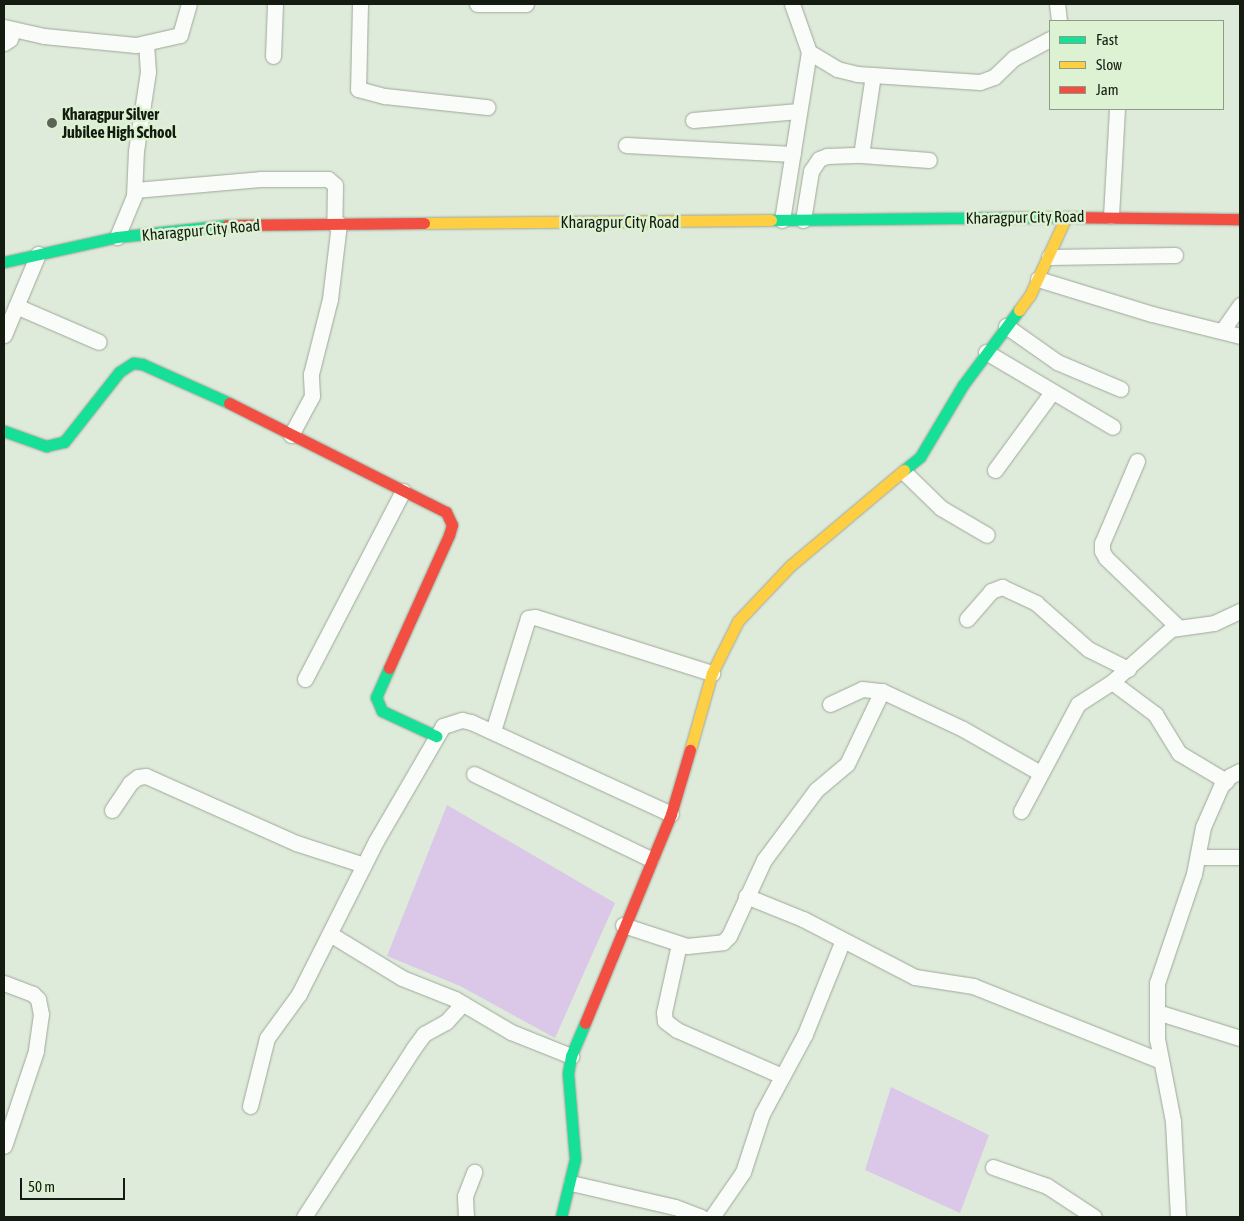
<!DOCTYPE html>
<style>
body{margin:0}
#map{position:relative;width:1244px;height:1221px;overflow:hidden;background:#dfebda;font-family:"Asap Condensed",sans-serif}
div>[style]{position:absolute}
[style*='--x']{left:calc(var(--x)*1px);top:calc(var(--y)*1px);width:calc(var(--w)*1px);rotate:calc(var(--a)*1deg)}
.water>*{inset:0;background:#dbc7e8}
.roads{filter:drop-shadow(0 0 1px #9ea79a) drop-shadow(0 0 1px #9ea79a)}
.street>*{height:15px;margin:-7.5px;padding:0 7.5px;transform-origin:7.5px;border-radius:7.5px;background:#fafcf9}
.fast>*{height:11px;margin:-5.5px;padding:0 5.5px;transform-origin:5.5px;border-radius:5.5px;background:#16e098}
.slow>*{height:11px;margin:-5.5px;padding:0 5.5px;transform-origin:5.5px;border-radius:5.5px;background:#ffcf43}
.jam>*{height:11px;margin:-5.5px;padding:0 5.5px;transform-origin:5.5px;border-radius:5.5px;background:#f24e42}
.dots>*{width:14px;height:14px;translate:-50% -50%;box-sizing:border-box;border:2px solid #dcf2d3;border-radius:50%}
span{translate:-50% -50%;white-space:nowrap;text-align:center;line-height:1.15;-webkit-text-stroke:5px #dcf2d3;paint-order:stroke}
.poi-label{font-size:16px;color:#141c11;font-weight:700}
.left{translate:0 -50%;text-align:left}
.street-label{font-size:16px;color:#141c11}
.frame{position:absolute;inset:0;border:5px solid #141c11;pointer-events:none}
.legend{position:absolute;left:1049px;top:20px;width:175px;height:90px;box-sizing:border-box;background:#dcf2d3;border:1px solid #8c9c85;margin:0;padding:6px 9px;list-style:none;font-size:15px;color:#141c11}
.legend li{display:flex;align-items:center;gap:10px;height:25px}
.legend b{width:25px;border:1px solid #8c9c85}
.scale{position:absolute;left:20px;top:1178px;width:105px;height:22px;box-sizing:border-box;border:2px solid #141c11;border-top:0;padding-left:6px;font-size:15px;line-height:18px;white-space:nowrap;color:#141c11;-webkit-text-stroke:4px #dcf2d3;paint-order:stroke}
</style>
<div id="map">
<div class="water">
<div style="clip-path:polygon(447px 805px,615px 903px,555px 1038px,460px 986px,387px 956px)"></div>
<div style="clip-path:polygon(891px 1087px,989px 1135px,960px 1213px,865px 1170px)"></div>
</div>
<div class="roads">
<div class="street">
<div style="--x:360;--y:4;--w:85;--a:91.3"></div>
<div style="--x:358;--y:89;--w:28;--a:15"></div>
<div style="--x:385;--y:96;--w:103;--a:6.2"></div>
<div style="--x:477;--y:4;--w:49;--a:0"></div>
<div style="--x:792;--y:4;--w:51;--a:70.5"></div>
<div style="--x:809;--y:52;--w:33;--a:31"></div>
<div style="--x:837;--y:69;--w:21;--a:14"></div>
<div style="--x:857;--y:74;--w:123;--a:3.7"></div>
<div style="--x:980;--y:82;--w:15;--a:-20"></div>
<div style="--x:994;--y:77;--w:28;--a:-44"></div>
<div style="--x:1014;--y:58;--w:41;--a:-27.8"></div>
<div style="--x:1057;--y:4;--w:17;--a:83"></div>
<div style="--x:4;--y:27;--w:41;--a:12.7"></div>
<div style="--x:44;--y:36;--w:92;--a:5.6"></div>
<div style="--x:136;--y:45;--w:45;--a:-12.8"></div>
<div style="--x:180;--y:35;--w:32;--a:-74"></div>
<div style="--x:4;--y:43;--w:7;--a:-34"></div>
<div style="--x:10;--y:39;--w:9;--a:-72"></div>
<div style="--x:273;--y:56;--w:52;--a:-87.8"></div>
<div style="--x:693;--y:120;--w:106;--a:-4.9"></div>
<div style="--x:626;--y:145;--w:167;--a:3.1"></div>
<div style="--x:861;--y:155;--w:81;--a:-81.5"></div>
<div style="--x:135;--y:190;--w:125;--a:-5"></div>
<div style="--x:260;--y:179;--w:68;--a:0"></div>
<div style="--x:328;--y:179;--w:9;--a:41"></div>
<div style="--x:335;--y:185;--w:39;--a:91"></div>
<div style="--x:1111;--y:216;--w:107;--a:-86.8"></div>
<div style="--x:782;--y:220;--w:170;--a:-80.9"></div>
<div style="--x:803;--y:220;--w:50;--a:-80.7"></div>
<div style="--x:811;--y:171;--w:14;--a:-56"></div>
<div style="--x:819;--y:159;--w:9;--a:-21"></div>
<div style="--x:827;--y:156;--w:34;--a:-2"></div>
<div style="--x:861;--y:155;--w:68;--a:4.2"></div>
<div style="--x:117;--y:237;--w:44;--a:-67.5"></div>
<div style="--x:134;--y:196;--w:45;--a:-87.5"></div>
<div style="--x:136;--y:151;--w:80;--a:-81.4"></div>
<div style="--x:148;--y:72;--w:28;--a:-94"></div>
<div style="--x:1049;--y:257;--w:126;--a:-0.9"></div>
<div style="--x:1038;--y:279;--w:119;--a:17.1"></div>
<div style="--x:1152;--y:314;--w:91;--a:14"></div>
<div style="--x:16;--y:306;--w:90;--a:23.4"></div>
<div style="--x:1006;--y:326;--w:62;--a:35.2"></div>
<div style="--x:1057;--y:362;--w:69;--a:22.9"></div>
<div style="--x:1222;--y:331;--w:32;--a:-55"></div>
<div style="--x:4;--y:335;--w:88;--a:-67.2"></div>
<div style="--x:986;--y:352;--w:147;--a:30.6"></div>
<div style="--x:291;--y:435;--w:44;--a:-61.7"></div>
<div style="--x:312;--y:396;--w:22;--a:-93"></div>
<div style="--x:311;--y:374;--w:77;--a:-75.8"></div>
<div style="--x:330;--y:299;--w:76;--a:-83.2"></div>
<div style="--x:1137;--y:461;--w:89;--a:113.1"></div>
<div style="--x:1102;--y:543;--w:8;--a:90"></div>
<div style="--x:1102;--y:551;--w:8;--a:60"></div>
<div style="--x:1106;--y:558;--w:100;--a:43.8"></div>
<div style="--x:995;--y:470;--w:97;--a:-53.8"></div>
<div style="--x:905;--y:473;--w:50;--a:44.2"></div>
<div style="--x:941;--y:508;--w:53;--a:30.4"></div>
<div style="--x:967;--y:619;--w:37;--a:-49"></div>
<div style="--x:991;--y:591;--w:12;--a:-20"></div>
<div style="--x:1002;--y:587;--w:38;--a:25"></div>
<div style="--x:1036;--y:603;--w:69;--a:41.5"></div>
<div style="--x:1088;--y:649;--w:45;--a:26.6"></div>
<div style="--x:305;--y:679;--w:212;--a:-62.5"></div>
<div style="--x:1112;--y:682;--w:54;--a:36.7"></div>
<div style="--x:1155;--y:714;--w:46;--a:58.4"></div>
<div style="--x:1179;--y:753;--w:55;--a:30.8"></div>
<div style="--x:830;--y:704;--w:35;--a:-25"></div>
<div style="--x:862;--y:689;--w:20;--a:6"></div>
<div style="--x:882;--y:691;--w:89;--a:25.1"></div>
<div style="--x:963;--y:729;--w:89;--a:29.7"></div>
<div style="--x:493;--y:731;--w:118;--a:-72.8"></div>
<div style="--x:528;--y:618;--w:7;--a:-8"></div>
<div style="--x:535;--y:617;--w:186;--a:17.6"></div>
<div style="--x:474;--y:774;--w:196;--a:25.7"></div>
<div style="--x:112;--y:810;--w:32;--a:-56"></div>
<div style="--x:130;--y:783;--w:10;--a:-37"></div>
<div style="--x:138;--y:777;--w:8;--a:-7"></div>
<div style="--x:146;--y:776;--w:164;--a:24.1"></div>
<div style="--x:296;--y:843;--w:71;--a:17.9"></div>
<div style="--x:1021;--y:811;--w:121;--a:-62"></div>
<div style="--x:1078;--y:704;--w:40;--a:-32.9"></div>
<div style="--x:1112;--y:682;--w:79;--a:-41.9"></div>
<div style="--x:1171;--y:629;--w:43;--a:-7.9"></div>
<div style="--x:1214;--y:623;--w:29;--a:-25"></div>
<div style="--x:1198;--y:857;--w:42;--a:0"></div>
<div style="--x:746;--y:896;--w:61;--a:22"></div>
<div style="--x:803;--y:919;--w:126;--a:27.4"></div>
<div style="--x:915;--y:977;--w:59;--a:8.8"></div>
<div style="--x:973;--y:986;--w:200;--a:21.7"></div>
<div style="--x:623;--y:925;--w:67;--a:18.2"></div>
<div style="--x:687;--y:946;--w:36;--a:-6"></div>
<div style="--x:723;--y:942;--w:8;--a:-45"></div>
<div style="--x:729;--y:936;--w:84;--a:-65.3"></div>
<div style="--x:764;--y:860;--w:87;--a:-53.4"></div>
<div style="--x:816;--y:790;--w:40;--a:-40"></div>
<div style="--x:847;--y:764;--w:81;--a:-64.4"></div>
<div style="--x:330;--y:934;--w:84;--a:31.4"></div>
<div style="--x:402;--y:978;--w:57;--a:21.6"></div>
<div style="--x:455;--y:999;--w:65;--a:30.5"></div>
<div style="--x:511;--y:1032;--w:65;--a:21.8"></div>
<div style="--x:679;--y:944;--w:70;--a:102.4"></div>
<div style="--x:664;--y:1012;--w:9;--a:84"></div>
<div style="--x:665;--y:1021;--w:15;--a:37"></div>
<div style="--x:677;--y:1030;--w:115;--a:23.7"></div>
<div style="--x:4;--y:983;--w:31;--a:21"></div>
<div style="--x:33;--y:994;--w:7;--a:45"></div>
<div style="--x:38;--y:999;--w:15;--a:79"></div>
<div style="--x:41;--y:1014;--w:37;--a:98"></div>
<div style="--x:36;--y:1051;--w:100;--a:108.6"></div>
<div style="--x:1157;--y:1012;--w:87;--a:17.4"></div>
<div style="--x:250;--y:1106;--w:70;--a:-76"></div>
<div style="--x:267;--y:1038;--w:54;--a:-54"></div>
<div style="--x:299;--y:994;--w:171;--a:-63.3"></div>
<div style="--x:376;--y:841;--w:133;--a:-59.8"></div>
<div style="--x:443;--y:726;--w:20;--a:-18"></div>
<div style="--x:462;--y:720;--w:9;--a:13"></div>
<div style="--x:471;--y:722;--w:220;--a:24.7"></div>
<div style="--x:993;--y:1167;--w:57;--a:19.4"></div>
<div style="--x:1047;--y:1186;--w:56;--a:33.4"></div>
<div style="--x:571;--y:1183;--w:107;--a:13"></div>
<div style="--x:675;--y:1207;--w:28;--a:21"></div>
<div style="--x:304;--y:1217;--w:200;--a:-57"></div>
<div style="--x:413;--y:1049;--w:19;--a:-54"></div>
<div style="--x:424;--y:1034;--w:25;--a:-29"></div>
<div style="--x:446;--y:1022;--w:25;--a:-48"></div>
<div style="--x:466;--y:1217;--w:21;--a:-93"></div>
<div style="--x:465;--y:1196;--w:26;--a:-69"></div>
<div style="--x:712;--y:1217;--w:55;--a:-55.4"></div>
<div style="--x:743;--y:1172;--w:61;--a:-71.9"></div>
<div style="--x:762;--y:1114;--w:91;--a:-61.7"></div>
<div style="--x:805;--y:1034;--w:101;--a:-68"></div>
<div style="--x:1178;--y:1217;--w:96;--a:-93"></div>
<div style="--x:1173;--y:1121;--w:84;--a:-101"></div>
<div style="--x:1157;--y:1039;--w:56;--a:-90"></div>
<div style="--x:1157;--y:983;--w:115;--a:-71.3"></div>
<div style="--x:1194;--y:874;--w:48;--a:-79.2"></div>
<div style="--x:1203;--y:827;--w:45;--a:-66.3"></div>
<div style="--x:1221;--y:786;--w:13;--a:-48"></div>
<div style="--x:1230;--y:776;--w:11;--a:-27"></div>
</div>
<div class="fast">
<div style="--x:771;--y:220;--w:295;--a:-0.6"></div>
<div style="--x:4;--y:262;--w:116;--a:-12.5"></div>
<div style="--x:117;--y:237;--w:111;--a:-6.2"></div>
<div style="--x:4;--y:431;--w:45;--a:19.7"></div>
<div style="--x:46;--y:446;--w:18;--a:-13"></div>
<div style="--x:64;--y:442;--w:89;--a:-51.8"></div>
<div style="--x:119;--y:372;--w:17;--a:-33"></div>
<div style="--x:133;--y:363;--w:9;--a:6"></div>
<div style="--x:142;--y:364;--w:95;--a:24.1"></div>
<div style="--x:904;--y:470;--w:21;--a:-39"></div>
<div style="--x:920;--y:457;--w:84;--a:-59.2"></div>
<div style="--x:963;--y:385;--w:94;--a:-53.3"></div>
<div style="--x:389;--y:668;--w:32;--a:114"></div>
<div style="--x:376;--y:697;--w:15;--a:67"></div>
<div style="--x:382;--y:711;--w:60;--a:24.8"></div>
<div style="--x:561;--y:1217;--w:60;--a:-76.4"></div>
<div style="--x:575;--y:1159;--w:86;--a:-94.7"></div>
<div style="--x:568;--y:1073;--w:17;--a:-80"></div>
<div style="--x:571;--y:1056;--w:36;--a:-67"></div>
</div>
<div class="slow">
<div style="--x:424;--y:223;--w:347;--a:-0.5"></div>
<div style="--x:1019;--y:310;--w:19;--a:-54"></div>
<div style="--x:1030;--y:295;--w:86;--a:-65.2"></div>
<div style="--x:690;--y:750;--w:80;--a:-74.1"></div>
<div style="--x:712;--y:673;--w:58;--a:-63.4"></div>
<div style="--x:738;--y:621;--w:76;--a:-46.6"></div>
<div style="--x:790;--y:566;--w:149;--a:-40.1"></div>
</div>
<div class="jam">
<div style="--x:1066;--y:217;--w:174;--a:0.7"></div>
<div style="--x:227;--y:225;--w:197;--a:-0.6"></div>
<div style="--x:229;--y:403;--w:243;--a:26.7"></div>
<div style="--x:446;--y:512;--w:14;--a:65"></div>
<div style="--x:452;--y:525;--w:10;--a:107"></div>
<div style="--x:449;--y:535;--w:146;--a:114.3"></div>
<div style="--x:585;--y:1023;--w:226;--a:-67.6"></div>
<div style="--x:671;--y:814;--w:67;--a:-73.5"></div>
</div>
</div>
<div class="dots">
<div style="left:52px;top:123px;background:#5b6457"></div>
</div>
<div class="poi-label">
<span class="left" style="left:62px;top:123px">Kharagpur Silver<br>Jubilee High School</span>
</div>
<div class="street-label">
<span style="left:1025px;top:217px;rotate:-1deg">Kharagpur City Road</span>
<span style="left:620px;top:222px">Kharagpur City Road</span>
<span style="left:201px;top:230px;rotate:-5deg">Kharagpur City Road</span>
</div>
<div class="frame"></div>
<ul class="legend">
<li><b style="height:6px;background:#16e098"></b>Fast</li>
<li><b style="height:6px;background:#ffcf43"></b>Slow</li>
<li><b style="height:6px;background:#f24e42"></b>Jam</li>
</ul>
<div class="scale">50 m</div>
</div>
